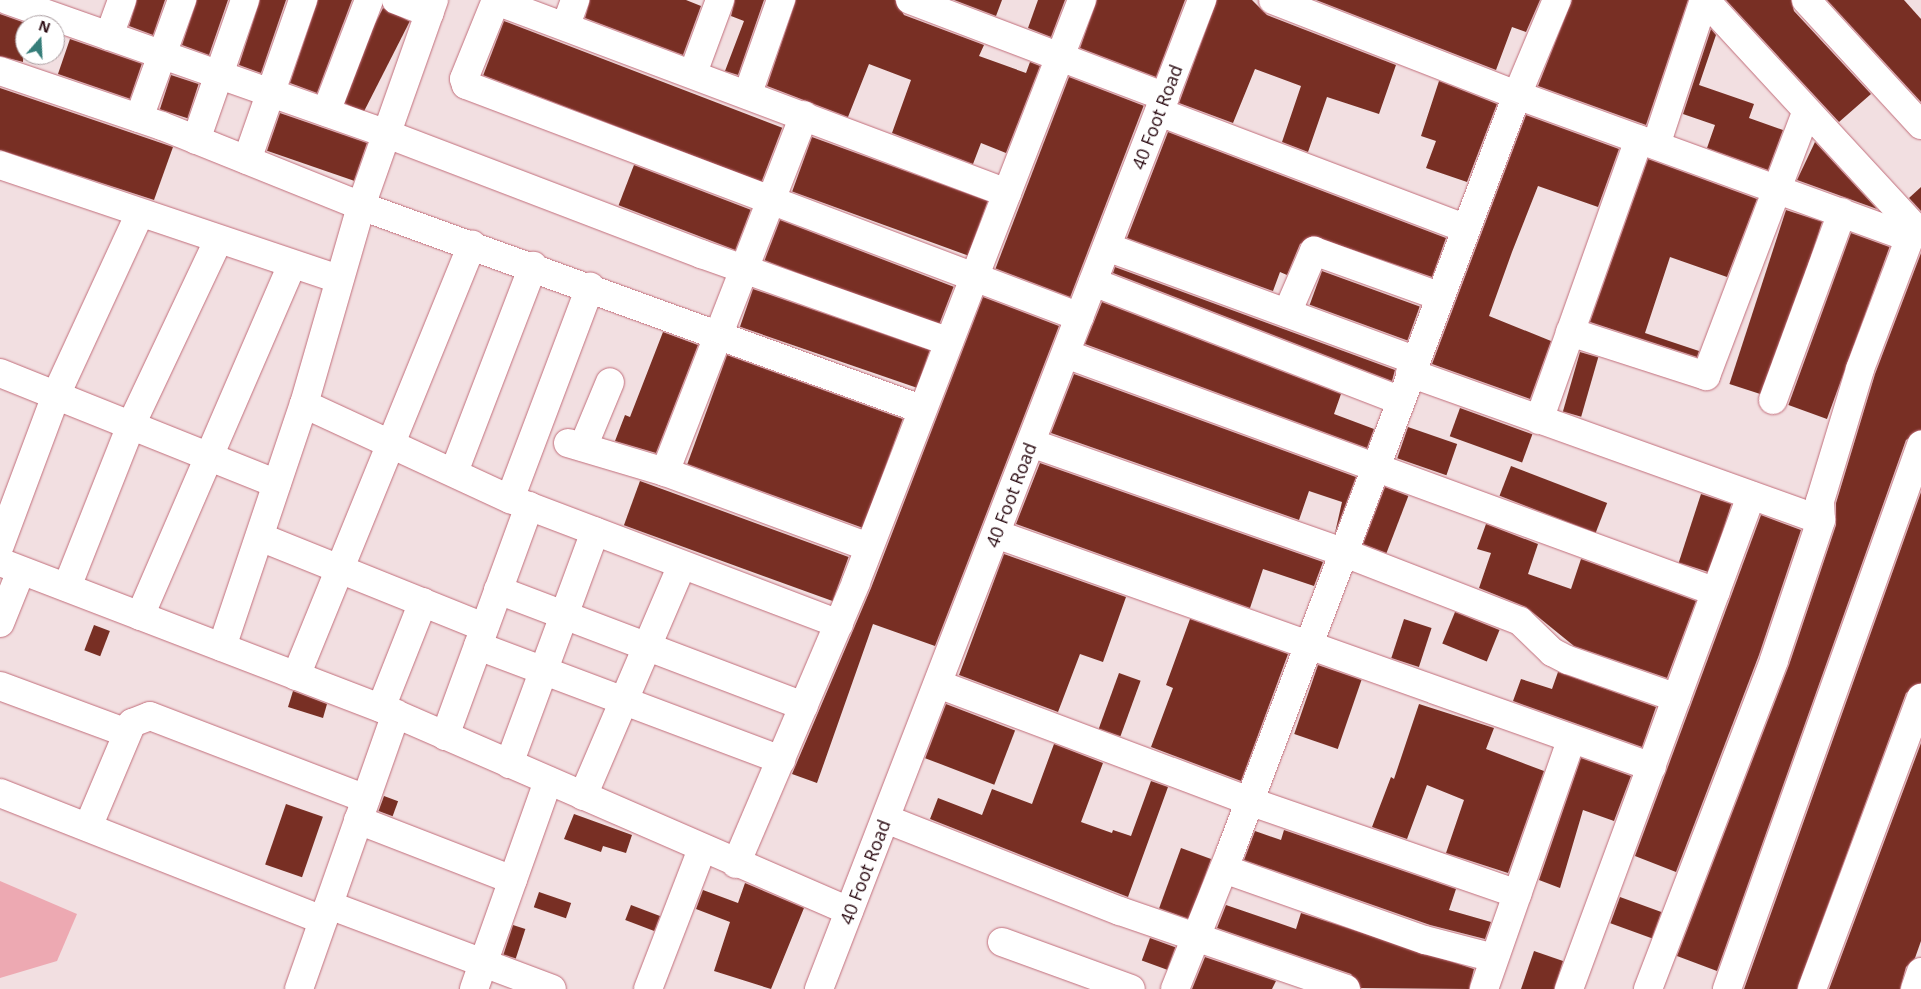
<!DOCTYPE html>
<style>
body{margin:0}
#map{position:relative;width:1921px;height:989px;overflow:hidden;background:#f2dfe1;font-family:"Open Sans",sans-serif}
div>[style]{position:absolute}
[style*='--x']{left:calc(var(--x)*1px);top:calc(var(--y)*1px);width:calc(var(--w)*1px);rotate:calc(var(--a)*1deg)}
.green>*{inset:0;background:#eda9b2}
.building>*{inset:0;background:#782f24;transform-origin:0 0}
.roads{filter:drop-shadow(0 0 1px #c16e7b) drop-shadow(0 0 1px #c16e7b)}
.minor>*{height:28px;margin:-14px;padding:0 14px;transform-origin:14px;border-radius:14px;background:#fff}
span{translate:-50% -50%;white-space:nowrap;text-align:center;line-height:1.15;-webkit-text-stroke:5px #fff;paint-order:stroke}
.street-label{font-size:18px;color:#2a0a11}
.north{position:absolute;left:15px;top:15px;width:50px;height:50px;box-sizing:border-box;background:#fff;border:1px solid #aa9da0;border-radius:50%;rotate:19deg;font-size:14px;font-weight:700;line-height:20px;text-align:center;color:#2a0a11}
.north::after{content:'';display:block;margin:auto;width:18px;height:22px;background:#357d79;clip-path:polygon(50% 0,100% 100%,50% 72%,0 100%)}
</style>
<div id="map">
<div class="green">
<div style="clip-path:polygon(0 881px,77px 914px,57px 961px,0 978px)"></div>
</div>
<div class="building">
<div style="clip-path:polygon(137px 0,165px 0,153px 35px,129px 26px)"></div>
<div style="clip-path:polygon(197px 0,228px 0,209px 55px,182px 45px)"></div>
<div style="clip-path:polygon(260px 0,286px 0,261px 73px,239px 65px)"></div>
<div style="clip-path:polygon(318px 0,352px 0,317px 93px,290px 83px)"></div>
<div style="clip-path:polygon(590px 0,686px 0,701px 6px,683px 55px,585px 18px)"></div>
<div style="clip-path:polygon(735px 0,764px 0,738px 75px,725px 71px,744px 21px,731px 16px)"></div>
<div style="clip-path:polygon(796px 0,895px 0,904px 15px,984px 45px,979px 56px,1026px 73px,1030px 62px,1040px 66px,1006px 153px,981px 143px,973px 164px,892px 133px,911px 80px,869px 64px,848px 117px,767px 86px)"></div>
<div style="clip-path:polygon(954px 0,1002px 0,996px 16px)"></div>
<div style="clip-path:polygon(1038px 0,1065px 0,1051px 37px,1028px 28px)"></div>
<div style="clip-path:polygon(1097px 0,1185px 0,1156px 77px,1080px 48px)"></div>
<div style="clip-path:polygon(1217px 0,1252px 0,1267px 15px,1396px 65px,1379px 114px,1327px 97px,1308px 152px,1282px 142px,1301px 86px,1255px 69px,1233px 123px,1179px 103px)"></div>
<div style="clip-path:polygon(1316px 0,1540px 0,1526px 32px,1512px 27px,1496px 70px)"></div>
<div style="clip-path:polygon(1572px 0,1688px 0,1646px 125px,1538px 86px)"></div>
<div style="clip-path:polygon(1726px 0,1791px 0,1794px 11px,1871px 94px,1839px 122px)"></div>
<div style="clip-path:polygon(1827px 0,1904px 0,1921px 19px,1921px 102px)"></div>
<div style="left:383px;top:8px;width:30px;height:102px;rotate:27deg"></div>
<div style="clip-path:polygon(0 14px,31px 25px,25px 25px,23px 62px,0 56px)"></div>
<div style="left:504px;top:21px;width:298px;height:58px;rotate:21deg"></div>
<div style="clip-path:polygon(1711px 29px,1716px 35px,1699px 85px,1754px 104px,1749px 118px,1783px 130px,1768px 170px,1707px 148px,1715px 125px,1683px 114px)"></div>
<div style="left:70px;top:39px;width:76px;height:37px;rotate:19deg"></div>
<div style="left:171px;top:75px;width:29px;height:36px;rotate:18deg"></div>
<div style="left:1069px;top:77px;width:80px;height:205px;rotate:21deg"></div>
<div style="clip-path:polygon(1439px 81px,1497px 104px,1467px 182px,1426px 168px,1436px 141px,1421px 136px)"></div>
<div style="clip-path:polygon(0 88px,173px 147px,154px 200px,0 150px)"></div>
<div style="left:280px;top:113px;width:92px;height:40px;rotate:19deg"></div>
<div style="clip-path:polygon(1526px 115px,1619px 149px,1598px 207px,1538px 186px,1512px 252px,1489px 316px,1551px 341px,1530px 399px,1432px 364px)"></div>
<div style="clip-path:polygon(1168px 132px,1446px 238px,1432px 277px,1312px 236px,1300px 244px,1287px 275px,1280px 272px,1273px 291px,1127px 238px)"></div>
<div style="left:812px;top:137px;width:187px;height:58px;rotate:20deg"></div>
<div style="clip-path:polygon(1815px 142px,1877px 209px,1797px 180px)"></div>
<div style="clip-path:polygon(1648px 159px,1757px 199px,1727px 277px,1670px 257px,1645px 333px,1699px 351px,1697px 357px,1590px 322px)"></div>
<div style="left:634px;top:165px;width:125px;height:43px;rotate:21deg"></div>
<div style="clip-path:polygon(1921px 187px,1921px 211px,1909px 198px)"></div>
<div style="left:1786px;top:210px;width:38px;height:183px;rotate:18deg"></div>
<div style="left:780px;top:220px;width:186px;height:43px;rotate:21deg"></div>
<div style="left:1851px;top:233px;width:41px;height:183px;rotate:20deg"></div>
<div style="clip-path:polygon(1921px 253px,1921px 430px,1906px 440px,1717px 971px,1677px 956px,1789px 665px,1836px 525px,1836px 503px,1875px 374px)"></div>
<div style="clip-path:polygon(1115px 267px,1395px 370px,1392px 381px,1113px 273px)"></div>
<div style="left:1322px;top:271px;width:104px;height:36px;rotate:20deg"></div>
<div style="left:753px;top:289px;width:187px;height:40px;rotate:19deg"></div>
<div style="clip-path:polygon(983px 297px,1059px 326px,935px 646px,873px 624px,817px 783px,792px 774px,871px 588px)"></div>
<div style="clip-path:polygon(1102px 302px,1341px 394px,1334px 414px,1374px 429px,1367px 448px,1085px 344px)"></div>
<div style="clip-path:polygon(663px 332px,698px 345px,656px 453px,615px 441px,625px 415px,630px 417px)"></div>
<div style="left:1580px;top:352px;width:19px;height:62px;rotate:16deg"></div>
<div style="left:727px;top:355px;width:187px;height:116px;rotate:20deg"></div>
<div style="clip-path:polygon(1074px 374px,1356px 477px,1335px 533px,1342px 502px,1309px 491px,1299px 520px,1051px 433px)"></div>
<div style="left:1460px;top:408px;width:77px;height:30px;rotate:20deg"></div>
<div style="left:1408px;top:427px;width:52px;height:33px;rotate:19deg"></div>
<div style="clip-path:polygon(1040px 463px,1323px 562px,1314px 586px,1263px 569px,1250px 608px,1016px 524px)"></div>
<div style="left:1511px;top:466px;width:103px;height:32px;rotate:21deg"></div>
<div style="left:640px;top:481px;width:222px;height:47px;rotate:20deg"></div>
<div style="left:1385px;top:487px;width:25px;height:61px;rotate:21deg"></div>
<div style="clip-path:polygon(1921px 492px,1921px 683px,1906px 693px,1797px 989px,1744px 989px)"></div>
<div style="left:1701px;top:494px;width:32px;height:72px;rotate:18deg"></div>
<div style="clip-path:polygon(1761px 515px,1801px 530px,1759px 655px,1676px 872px,1635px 856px)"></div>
<div style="clip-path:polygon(1486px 524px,1538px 544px,1528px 574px,1571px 589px,1581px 559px,1696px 601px,1667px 678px,1574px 646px,1526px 607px,1479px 588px,1491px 553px,1477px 549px)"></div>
<div style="clip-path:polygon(1004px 554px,1126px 597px,1103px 662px,1080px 654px,1058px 712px,959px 675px)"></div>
<div style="left:1455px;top:612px;width:48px;height:34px;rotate:22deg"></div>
<div style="clip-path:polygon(1190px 619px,1288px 654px,1241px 781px,1151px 747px,1173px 688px,1166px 685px)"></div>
<div style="left:1404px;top:619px;width:29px;height:41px;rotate:18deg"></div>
<div style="left:94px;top:625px;width:17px;height:27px;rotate:21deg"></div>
<div style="left:1318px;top:665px;width:46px;height:73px;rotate:19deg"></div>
<div style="clip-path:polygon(1558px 672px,1656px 707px,1642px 747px,1513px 701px,1521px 679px,1552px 689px)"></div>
<div style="left:1119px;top:673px;width:23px;height:59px;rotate:20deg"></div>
<div style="clip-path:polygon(293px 691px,327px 704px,323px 718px,288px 707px)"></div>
<div style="left:946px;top:704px;width:74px;height:58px;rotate:21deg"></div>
<div style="clip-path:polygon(1419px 704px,1494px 728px,1486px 749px,1544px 771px,1508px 873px,1446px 853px,1464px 800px,1427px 785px,1407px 839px,1372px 827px,1391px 777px,1394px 779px)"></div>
<div style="clip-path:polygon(1921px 743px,1921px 941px,1915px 958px,1906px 967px,1900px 989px,1829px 989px)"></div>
<div style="clip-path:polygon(1054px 744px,1103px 763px,1081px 822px,1112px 833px,1113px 830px,1131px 836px,1151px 781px,1168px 787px,1128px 897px,930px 819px,938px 798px,982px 815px,992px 789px,1032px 804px)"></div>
<div style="clip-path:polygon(1581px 758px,1631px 776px,1614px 821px,1583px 810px,1560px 888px,1539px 880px)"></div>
<div style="left:384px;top:796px;width:15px;height:16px;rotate:20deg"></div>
<div style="left:286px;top:804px;width:39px;height:64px;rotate:19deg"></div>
<div style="clip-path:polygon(574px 814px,632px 835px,626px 853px,603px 846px,601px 852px,564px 839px)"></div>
<div style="clip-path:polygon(1284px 830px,1456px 889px,1449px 910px,1491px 922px,1485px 939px,1430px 925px,1244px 860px,1255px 831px,1281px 840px)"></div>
<div style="left:1181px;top:848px;width:32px;height:64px;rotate:20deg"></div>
<div style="clip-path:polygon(745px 883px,804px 908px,771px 989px,714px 971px,730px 922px,696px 909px,703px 890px,738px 903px)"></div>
<div style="left:539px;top:892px;width:34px;height:16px;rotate:19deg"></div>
<div style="left:1620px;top:897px;width:44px;height:28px;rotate:20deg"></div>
<div style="left:631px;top:905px;width:31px;height:16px;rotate:21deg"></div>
<div style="clip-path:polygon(1226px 905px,1296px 929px,1301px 913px,1474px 969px,1469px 989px,1361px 988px,1351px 974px,1217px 928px)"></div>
<div style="left:513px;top:925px;width:13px;height:31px;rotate:18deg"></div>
<div style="left:1150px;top:938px;width:27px;height:24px;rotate:20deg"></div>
<div style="clip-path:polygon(1534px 951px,1563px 961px,1554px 989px,1521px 989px)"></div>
<div style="clip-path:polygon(1205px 957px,1276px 981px,1272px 989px,1192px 989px)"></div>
</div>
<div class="roads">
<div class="minor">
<div style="--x:7;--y:0;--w:403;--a:19.4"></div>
<div style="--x:387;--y:134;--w:336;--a:20.9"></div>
<div style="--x:701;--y:254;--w:263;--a:19.5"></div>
<div style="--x:396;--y:0;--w:36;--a:21"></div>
<div style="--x:496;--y:0;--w:85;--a:112.1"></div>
<div style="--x:464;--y:79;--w:6;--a:72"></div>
<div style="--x:466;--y:85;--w:656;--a:20.7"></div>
<div style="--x:910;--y:0;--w:273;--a:20.8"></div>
<div style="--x:1273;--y:0;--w:262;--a:21.3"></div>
<div style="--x:1517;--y:95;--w:418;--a:20"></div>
<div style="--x:1705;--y:0;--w:318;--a:47.3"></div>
<div style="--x:1806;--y:0;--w:170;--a:47.4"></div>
<div style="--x:496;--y:1;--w:546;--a:20.59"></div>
<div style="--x:566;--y:25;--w:27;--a:-70"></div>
<div style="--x:109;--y:36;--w:38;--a:-70"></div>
<div style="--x:0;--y:71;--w:171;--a:18.8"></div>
<div style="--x:162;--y:126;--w:214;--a:21.9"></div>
<div style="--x:361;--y:206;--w:596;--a:19.93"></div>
<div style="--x:693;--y:73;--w:78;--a:-69.7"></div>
<div style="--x:748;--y:93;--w:99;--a:-70.5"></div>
<div style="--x:326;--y:112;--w:120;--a:-69"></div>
<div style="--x:1159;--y:112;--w:327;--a:20.8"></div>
<div style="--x:139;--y:118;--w:126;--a:-70"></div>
<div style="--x:196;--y:140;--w:148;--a:-70.7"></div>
<div style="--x:1656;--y:145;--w:153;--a:-71.7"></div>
<div style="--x:247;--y:160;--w:170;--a:-70.7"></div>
<div style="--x:0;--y:165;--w:358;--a:18.6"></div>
<div style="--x:1107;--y:247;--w:327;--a:20.2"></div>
<div style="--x:1093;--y:282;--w:328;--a:21.1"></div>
<div style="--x:1287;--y:313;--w:68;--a:-66.5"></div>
<div style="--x:1314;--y:251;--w:133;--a:19.8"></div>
<div style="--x:1570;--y:332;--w:143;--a:17.9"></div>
<div style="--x:1706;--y:376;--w:281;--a:-69.2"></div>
<div style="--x:1066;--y:354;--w:692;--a:20.11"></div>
<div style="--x:0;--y:373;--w:298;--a:21.8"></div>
<div style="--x:1410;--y:373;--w:436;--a:19.7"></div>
<div style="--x:1773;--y:400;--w:200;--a:-69.8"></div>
<div style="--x:304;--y:404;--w:227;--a:24.8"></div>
<div style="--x:510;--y:499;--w:352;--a:20.8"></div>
<div style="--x:1539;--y:420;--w:298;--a:-70.4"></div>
<div style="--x:568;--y:443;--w:101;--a:16.6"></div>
<div style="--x:665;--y:472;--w:217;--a:20.2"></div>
<div style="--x:1031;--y:443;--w:330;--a:19.3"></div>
<div style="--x:1342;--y:552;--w:191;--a:21.2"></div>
<div style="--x:1520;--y:621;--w:45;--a:44.1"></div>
<div style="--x:1552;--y:652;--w:18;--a:27"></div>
<div style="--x:1568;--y:660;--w:115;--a:19.2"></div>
<div style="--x:583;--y:447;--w:70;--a:-67.4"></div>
<div style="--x:454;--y:472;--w:221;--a:-69"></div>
<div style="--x:665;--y:472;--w:383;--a:-68.7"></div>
<div style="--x:510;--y:499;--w:227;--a:-69.3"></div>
<div style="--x:996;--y:534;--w:696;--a:19.55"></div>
<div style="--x:260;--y:537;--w:241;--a:21.9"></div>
<div style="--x:0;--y:545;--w:160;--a:-69.5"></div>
<div style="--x:56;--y:395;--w:200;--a:-65.2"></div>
<div style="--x:0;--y:562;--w:424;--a:21"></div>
<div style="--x:396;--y:714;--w:494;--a:23.5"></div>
<div style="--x:67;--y:587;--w:174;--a:-68.4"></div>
<div style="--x:131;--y:425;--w:204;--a:-64.7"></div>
<div style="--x:498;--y:590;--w:327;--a:20.8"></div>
<div style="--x:140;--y:616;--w:382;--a:-66.6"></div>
<div style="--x:0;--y:623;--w:56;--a:-68"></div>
<div style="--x:478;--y:646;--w:324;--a:20.6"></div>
<div style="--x:222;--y:647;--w:256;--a:-71.4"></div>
<div style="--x:304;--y:404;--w:206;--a:-73.9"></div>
<div style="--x:361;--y:206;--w:219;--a:-70.5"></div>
<div style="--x:296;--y:676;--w:466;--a:-67.8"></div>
<div style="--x:938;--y:684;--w:332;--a:20.6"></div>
<div style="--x:1249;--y:801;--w:284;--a:19.1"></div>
<div style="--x:0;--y:686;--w:135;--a:20.3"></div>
<div style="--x:381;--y:708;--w:114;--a:-68.4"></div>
<div style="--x:445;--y:736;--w:245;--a:-69.9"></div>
<div style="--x:509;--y:764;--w:248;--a:-69.7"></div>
<div style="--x:0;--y:793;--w:347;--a:21.5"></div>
<div style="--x:583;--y:796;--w:251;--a:-66.8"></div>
<div style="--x:886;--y:819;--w:251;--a:21.5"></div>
<div style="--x:1120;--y:911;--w:239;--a:19"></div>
<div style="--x:358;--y:820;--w:166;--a:21.2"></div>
<div style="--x:88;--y:827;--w:113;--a:-67.1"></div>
<div style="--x:132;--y:723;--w:19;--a:-21"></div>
<div style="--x:150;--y:716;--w:231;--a:21"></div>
<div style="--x:736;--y:864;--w:306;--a:-66.9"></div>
<div style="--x:856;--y:582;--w:624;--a:-68.78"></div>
<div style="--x:1224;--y:869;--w:213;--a:19.5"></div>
<div style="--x:1425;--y:940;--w:71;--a:14.6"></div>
<div style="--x:329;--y:905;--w:238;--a:20.6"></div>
<div style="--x:1002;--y:942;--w:137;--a:20"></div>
<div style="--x:299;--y:989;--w:292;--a:-70.6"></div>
<div style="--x:474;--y:989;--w:221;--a:-70.4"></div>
<div style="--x:648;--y:989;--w:150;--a:-68.9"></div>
<div style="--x:819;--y:989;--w:1061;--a:-68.83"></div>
<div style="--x:1175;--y:989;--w:147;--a:-68"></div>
<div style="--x:1230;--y:853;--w:811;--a:-69.26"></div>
<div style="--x:1517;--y:95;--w:103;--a:-67.2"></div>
<div style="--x:1484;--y:989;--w:264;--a:-70.7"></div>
<div style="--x:1569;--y:989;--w:526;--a:-69.74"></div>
<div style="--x:1648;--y:989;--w:352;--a:-69"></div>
<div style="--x:1774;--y:660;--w:148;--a:-71.4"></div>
<div style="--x:1821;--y:520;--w:19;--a:-93"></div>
<div style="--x:1820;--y:501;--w:138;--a:-73.1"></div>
<div style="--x:1860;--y:369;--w:152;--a:-69.2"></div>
<div style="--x:1727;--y:989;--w:578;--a:-70.37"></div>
<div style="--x:1812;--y:989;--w:311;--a:-69.5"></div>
<div style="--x:1915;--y:989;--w:18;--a:-71"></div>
</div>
</div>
<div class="street-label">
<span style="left:1157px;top:117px;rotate:-69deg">40 Foot Road</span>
<span style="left:1011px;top:495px;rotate:-69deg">40 Foot Road</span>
<span style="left:865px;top:872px;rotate:-69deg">40 Foot Road</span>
</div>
<div class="north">N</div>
</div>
